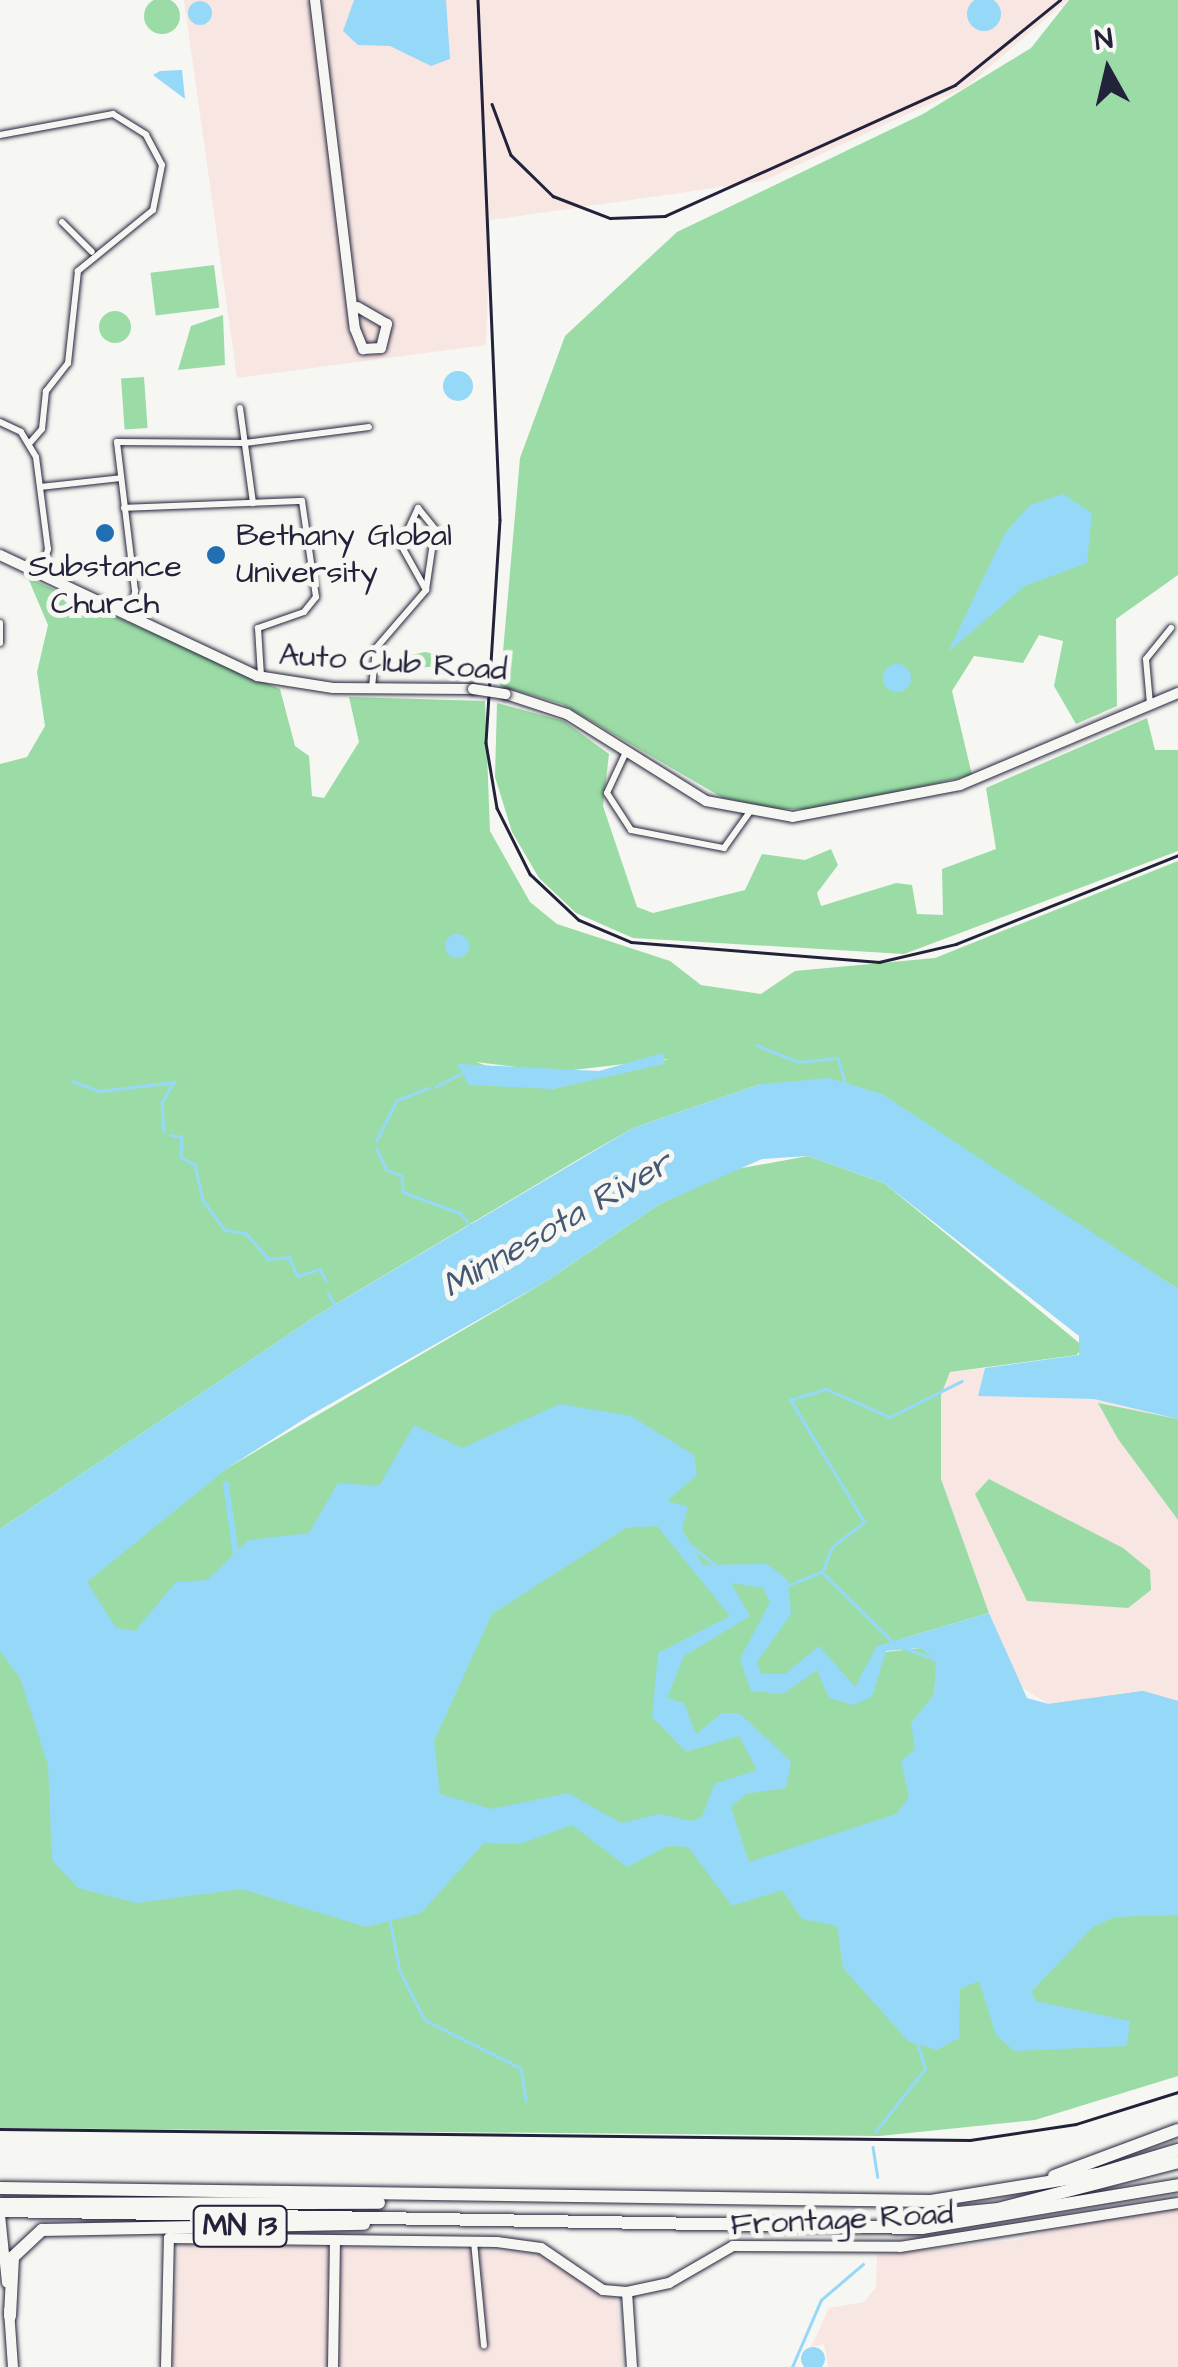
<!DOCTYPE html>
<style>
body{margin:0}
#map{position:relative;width:1178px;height:2367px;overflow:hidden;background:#f6f6f2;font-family:"Architects Daughter",sans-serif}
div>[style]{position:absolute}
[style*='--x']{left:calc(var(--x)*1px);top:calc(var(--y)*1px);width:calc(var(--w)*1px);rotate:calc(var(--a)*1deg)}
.built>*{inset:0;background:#f8e6e3}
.green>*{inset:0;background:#9bdca6;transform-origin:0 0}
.round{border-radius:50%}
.water>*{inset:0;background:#96d8f8}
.stream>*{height:2.5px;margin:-1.25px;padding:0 1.25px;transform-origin:1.25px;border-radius:1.25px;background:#96d8f8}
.canal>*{height:6px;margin:-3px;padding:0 3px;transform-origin:3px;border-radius:3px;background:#96d8f8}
.roads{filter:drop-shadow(0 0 2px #22223b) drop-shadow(0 0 2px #22223b)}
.street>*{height:6px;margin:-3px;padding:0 3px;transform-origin:3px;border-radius:3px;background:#f6f6f2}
.secondary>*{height:10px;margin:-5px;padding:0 5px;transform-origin:5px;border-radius:5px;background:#f6f6f2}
.primary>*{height:10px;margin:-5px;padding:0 5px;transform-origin:5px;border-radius:5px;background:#f6f6f2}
.highway>*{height:12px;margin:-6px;padding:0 6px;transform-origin:6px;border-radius:6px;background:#f6f6f2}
.rail>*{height:2.5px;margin:-1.25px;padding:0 1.25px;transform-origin:1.25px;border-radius:1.25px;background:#22223b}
.bridges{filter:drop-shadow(0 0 2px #22223b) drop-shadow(0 0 2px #22223b)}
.secondary-bridge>*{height:10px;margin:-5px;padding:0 5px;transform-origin:5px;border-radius:5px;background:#f6f6f2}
.dots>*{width:28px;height:28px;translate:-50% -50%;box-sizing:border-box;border:5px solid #f6f6f2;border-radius:50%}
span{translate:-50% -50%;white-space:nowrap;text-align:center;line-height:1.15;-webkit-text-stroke:10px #f6f6f2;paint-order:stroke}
.shield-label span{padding:2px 8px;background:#f6f6f2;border:2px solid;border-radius:8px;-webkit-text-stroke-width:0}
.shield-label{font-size:30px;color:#22223b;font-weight:700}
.poi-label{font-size:32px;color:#22223b}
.left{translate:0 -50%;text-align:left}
.street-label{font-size:32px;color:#22223b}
.water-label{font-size:35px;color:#455974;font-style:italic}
.north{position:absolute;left:1058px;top:20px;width:100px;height:100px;-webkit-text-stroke:8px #f6f6f2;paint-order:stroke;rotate:352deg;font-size:28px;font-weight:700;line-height:40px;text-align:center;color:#22223b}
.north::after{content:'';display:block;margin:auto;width:35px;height:45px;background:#22223b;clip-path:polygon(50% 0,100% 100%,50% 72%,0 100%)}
</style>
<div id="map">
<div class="built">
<div style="clip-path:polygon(184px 0,1068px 0,966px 87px,763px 181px,490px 220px,486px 345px,237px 378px)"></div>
<div style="clip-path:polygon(985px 1368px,978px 1396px,1095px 1399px,1178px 1419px,1178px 1701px,1143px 1691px,1049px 1704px,1014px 1683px,941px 1479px,941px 1395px,950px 1372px)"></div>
<div style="clip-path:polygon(1159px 2204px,1178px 2209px,1178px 2367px,828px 2367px,824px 2344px,811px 2347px,829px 2308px,864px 2302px,876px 2287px,877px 2255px,1017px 2240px)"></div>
<div style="clip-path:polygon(179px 2243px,537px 2253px,617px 2300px,623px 2367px,170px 2367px)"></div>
</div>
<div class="green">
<div class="round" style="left:144px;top:-2px;width:36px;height:36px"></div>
<div style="clip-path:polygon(1069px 0,1178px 0,1178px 575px,1116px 619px,1117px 706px,1076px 724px,1054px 686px,1063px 641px,1039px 635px,1023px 663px,974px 656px,952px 691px,972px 775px,823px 809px,776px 809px,723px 798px,562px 704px,500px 686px,520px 458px,565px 336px,677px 232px,923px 114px,1031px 48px)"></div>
<div style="left:214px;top:265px;width:43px;height:64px;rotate:83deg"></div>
<div class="round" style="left:99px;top:311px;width:32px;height:32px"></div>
<div style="clip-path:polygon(223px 315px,225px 365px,178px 370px,191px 326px)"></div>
<div style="left:144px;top:377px;width:51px;height:23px;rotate:86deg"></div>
<div style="clip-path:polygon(evenodd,28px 578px,280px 689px,295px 746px,309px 756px,312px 796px,324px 798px,359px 742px,349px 697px,485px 701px,490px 831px,530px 902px,557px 924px,670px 961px,701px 985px,761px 994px,795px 971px,935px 958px,1178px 861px,1178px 1289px,1105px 1243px,1112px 1296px,882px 1094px,761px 1084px,633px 1128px,579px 1159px,316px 1316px,0 1529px,0 764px,27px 757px,45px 726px,37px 672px,48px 625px,28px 578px,669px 1059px,553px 1089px,476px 1062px,555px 1072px,669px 1059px)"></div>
<div style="clip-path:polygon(425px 652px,443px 656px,443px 666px,385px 670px,387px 660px)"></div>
<div style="clip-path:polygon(497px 703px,564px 721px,609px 754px,603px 806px,637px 907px,653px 913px,745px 890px,762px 854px,805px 860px,831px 849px,838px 865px,817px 893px,821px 906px,896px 883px,912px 885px,917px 914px,943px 915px,942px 869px,996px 849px,986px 788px,1147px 718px,1155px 750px,1178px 750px,1178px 851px,904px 954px,633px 938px,576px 913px,539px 878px,512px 832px,495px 777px)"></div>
<div style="clip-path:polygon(808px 1156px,884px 1183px,1083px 1346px,1077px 1355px,950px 1372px,941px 1395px,941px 1479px,989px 1613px,901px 1639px,885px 1652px,921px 1648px,937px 1660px,934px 1695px,912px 1723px,1143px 1691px,1178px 1701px,1178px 2076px,1035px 2120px,880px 2136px,0 2128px,0 1631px,229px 1467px,545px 1282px,658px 1205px,715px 1173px)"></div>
<div style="clip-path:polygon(1098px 1403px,1178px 1419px,1178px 1520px,1118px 1439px)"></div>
<div style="clip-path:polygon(989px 1479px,1123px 1548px,1150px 1570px,1151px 1590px,1128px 1608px,1027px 1601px,975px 1494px)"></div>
</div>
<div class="water">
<div class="round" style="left:967px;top:-3px;width:34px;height:34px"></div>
<div style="clip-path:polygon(354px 0,446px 0,450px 59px,431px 66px,390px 46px,358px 45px,343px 31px)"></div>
<div class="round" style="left:188px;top:1px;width:24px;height:24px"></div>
<div style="clip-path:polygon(182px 70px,185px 99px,153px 75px,160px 71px)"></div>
<div class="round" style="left:443px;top:371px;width:30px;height:30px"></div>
<div style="clip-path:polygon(1063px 494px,1092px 513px,1087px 563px,1025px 586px,948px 652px,1005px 533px,1030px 505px)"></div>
<div class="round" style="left:883px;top:664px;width:28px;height:28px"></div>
<div class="round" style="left:445px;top:934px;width:24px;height:24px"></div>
<div style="clip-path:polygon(663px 1053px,664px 1064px,553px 1089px,469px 1085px,457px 1064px,599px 1071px)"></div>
<div style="clip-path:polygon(evenodd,829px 1078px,882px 1094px,1178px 1289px,1178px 1419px,1094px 1399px,978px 1396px,985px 1368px,1079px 1355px,1079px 1336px,884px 1183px,808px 1156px,762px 1159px,658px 1205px,545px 1282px,309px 1416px,229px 1467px,87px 1582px,116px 1628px,135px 1631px,176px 1582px,207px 1580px,249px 1540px,309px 1533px,338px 1483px,379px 1486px,414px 1425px,462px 1448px,560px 1404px,631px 1416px,694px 1455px,697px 1475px,667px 1501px,688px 1507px,682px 1529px,703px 1565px,767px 1564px,788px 1580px,791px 1614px,757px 1662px,761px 1674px,785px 1674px,819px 1646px,855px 1687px,877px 1646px,989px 1613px,1027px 1698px,1049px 1704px,1143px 1691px,1178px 1701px,1178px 1915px,1115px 1917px,1093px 1927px,1032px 1991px,1035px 2001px,1130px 2021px,1127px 2046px,1014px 2051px,996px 2035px,979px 1981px,960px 1989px,959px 2038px,937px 2050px,908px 2041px,843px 1968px,837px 1926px,802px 1919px,782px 1890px,732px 1906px,688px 1847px,668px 1846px,627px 1867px,572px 1825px,520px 1844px,484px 1843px,421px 1913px,366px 1927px,242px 1889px,137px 1903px,78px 1888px,52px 1860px,48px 1765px,20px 1678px,0 1651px,0 1529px,316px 1316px,633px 1128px,761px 1084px,829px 1078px,657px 1526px,730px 1616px,658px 1653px,652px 1717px,686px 1752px,739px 1736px,757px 1770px,714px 1784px,702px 1817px,691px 1821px,659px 1814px,621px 1823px,568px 1793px,491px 1809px,440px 1794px,434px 1741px,492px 1614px,626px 1528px,657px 1526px,829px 1078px,731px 1583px,763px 1588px,770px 1602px,740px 1659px,751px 1691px,783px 1694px,817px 1670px,829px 1698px,853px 1705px,872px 1697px,886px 1651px,920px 1648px,936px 1660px,934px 1695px,911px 1723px,915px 1749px,901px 1761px,909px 1797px,896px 1814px,749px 1862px,731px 1807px,746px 1794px,786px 1788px,791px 1761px,739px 1713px,722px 1713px,696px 1734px,684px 1703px,667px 1698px,684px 1656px,750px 1616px,731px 1583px)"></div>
<div class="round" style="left:801px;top:2347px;width:24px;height:24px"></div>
</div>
<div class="stream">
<div style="--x:756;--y:1045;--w:46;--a:21.6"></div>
<div style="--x:799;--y:1062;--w:39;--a:-6"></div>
<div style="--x:838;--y:1058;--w:24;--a:73"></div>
<div style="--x:72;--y:1081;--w:29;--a:20"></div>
<div style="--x:99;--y:1091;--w:76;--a:-6.8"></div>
<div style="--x:174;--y:1082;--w:24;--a:120"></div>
<div style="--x:162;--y:1103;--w:28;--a:86"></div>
<div style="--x:435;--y:1087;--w:28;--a:-27"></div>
<div style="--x:171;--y:1135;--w:11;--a:10"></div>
<div style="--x:182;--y:1137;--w:20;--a:93"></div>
<div style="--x:181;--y:1157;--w:16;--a:30"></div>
<div style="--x:195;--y:1165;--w:36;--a:77"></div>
<div style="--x:203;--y:1200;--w:37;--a:54"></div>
<div style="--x:225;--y:1230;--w:21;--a:8"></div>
<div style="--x:246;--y:1233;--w:35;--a:49"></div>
<div style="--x:269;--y:1259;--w:20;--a:-6"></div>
<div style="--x:289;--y:1257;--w:21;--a:65"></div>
<div style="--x:298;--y:1276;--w:23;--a:-18"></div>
<div style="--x:320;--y:1269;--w:13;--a:63"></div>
<div style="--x:376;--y:1141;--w:46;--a:-62.9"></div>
<div style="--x:397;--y:1100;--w:34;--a:-21"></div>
<div style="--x:377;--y:1149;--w:23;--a:65"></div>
<div style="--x:387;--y:1170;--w:16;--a:22"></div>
<div style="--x:402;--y:1176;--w:16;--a:86"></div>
<div style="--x:403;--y:1192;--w:61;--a:20.2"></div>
<div style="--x:460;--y:1213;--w:18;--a:49"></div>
<div style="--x:328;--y:1293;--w:13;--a:58"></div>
<div style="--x:690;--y:1545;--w:37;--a:38"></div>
<div style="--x:823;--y:1573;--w:97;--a:44.6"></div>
<div style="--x:789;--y:1585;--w:35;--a:-22"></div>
<div style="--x:822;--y:1572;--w:27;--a:-68"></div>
<div style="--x:832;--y:1547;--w:41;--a:-38"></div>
<div style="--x:864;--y:1522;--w:143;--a:-121.2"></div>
<div style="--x:790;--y:1400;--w:38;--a:-17"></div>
<div style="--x:826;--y:1389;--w:70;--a:23.6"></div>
<div style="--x:890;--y:1417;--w:80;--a:-26.6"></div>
<div style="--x:898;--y:1646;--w:41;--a:19.7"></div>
<div style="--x:390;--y:1920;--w:52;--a:78.9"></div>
<div style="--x:400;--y:1971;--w:55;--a:63"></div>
<div style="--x:425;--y:2020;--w:107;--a:26.6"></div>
<div style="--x:521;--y:2068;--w:33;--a:81"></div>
<div style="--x:875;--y:2132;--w:80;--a:-51.6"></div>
<div style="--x:925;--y:2069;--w:28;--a:-107"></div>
<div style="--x:873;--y:2147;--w:30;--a:81"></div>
<div style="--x:792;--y:2367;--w:73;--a:-66.6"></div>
<div style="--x:821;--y:2300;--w:55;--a:-40.6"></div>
</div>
<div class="canal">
<div style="--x:226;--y:1484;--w:79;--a:82"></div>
</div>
<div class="roads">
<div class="street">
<div style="--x:0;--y:135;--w:115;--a:-10.5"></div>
<div style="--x:113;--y:114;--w:39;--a:32"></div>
<div style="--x:146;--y:135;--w:34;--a:62"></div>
<div style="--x:162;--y:165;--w:46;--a:101.3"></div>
<div style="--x:153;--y:210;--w:97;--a:140.9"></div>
<div style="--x:78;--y:271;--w:93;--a:96.2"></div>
<div style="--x:68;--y:363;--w:36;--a:128"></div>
<div style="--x:46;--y:391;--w:38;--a:96"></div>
<div style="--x:42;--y:429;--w:18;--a:131"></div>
<div style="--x:62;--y:222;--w:42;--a:45"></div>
<div style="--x:240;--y:408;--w:96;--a:82.2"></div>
<div style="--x:0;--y:422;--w:23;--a:25"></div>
<div style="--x:21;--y:432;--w:29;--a:59"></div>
<div style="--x:36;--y:457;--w:93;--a:82.6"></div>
<div style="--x:48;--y:549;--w:26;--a:106"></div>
<div style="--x:40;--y:487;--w:81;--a:-6.3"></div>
<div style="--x:124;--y:508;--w:178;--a:-2.3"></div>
<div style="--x:302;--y:501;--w:97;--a:81.7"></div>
<div style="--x:316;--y:597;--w:19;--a:129"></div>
<div style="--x:304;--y:612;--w:49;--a:160.8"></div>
<div style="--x:258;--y:628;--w:48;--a:86.4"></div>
<div style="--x:129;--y:618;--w:28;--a:-77"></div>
<div style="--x:135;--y:591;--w:150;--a:-96.9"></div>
<div style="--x:117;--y:442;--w:128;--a:0.4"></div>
<div style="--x:245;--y:443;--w:125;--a:-7.4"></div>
<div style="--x:0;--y:623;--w:20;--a:90"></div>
<div style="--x:372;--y:687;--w:39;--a:-84"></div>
<div style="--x:376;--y:648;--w:77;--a:-49.2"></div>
<div style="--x:426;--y:590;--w:51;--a:-119.1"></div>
<div style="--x:401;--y:545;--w:41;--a:-65.3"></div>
<div style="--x:418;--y:508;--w:27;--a:51"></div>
<div style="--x:435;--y:529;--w:62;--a:98.4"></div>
<div style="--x:1150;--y:704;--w:45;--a:-95.1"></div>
<div style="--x:1146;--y:659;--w:40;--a:-51"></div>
<div style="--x:626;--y:752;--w:45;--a:114.9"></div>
<div style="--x:607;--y:793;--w:44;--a:57"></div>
<div style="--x:631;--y:830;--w:95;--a:11"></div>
<div style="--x:724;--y:848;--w:43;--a:-54.5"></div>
<div style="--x:474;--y:2242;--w:104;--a:84.5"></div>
</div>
<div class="secondary">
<div style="--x:315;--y:0;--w:331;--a:83.1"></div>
<div style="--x:355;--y:329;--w:22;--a:68"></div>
<div style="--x:363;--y:349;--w:18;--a:-3"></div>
<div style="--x:381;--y:348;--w:25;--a:-76"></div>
<div style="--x:387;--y:324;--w:34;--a:-150"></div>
<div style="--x:0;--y:555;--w:284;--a:25.2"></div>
<div style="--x:257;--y:676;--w:77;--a:9"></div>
<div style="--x:333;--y:688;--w:140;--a:0.4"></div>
<div style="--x:506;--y:694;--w:64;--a:18.2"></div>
<div style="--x:567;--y:714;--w:164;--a:32"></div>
<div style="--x:706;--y:801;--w:88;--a:10.4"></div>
<div style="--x:793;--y:817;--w:170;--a:-10.8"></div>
<div style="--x:960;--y:785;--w:237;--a:-22.9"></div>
<div style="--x:627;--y:2292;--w:75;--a:86.2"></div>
<div style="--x:166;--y:2367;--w:129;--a:-88.7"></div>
<div style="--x:169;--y:2238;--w:328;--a:0.7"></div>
<div style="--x:497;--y:2242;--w:44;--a:7.8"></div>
<div style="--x:541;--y:2248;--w:75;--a:34.1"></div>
<div style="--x:603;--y:2290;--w:24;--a:5"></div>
<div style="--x:627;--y:2292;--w:43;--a:-12.1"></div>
<div style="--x:669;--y:2283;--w:74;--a:-30"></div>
<div style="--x:733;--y:2246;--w:167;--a:0.3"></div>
<div style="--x:900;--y:2247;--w:281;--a:-9"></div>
<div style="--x:333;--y:2367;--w:127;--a:-89.1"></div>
</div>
<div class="primary">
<div style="--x:0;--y:2215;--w:68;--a:84.1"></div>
<div style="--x:9;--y:2310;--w:57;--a:86"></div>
</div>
<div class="highway">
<div style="--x:1054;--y:2176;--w:132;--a:-20.4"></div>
<div style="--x:0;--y:2188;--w:931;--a:0.8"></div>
<div style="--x:931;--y:2201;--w:169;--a:-9.2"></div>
<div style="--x:1098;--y:2174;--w:84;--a:-16.7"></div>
<div style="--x:0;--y:2204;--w:379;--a:-0.2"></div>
<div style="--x:0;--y:2211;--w:922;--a:1.06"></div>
<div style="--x:922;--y:2228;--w:260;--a:-9.5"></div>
<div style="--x:887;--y:2220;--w:112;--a:-5.7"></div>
<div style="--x:998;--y:2209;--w:186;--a:-14.6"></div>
<div style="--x:10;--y:2316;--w:59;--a:-87.1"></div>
<div style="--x:13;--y:2257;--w:40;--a:-43"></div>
<div style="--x:42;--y:2230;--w:322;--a:-1.1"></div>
</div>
</div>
<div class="rail">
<div style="--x:478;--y:0;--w:520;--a:87.58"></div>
<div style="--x:500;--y:520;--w:223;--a:93.6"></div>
<div style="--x:486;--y:743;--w:66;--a:80.4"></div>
<div style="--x:497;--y:808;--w:74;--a:63.4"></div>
<div style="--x:530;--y:874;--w:67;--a:43.2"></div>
<div style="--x:579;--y:920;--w:56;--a:22.9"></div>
<div style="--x:631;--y:942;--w:249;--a:4.6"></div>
<div style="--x:879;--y:962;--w:79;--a:-13.2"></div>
<div style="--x:956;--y:944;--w:239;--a:-21.8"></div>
<div style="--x:492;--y:104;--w:54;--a:69.6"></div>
<div style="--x:511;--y:155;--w:59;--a:44.3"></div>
<div style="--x:553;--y:196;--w:61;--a:21.1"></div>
<div style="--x:610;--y:218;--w:55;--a:-2.1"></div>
<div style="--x:665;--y:216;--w:318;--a:-24.3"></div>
<div style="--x:955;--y:85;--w:135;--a:-39"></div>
<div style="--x:0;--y:2129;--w:970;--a:0.65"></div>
<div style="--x:970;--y:2140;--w:107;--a:-8.6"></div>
<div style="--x:1076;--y:2124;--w:107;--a:-17.4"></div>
</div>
<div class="bridges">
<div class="secondary-bridge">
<div style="--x:473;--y:689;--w:33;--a:9"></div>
</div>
</div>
<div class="dots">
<div style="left:105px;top:533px;background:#1f6fb2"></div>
<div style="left:216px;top:555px;background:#1f6fb2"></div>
</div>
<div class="shield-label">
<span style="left:240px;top:2226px">MN 13</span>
</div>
<div class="poi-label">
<span class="left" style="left:236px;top:555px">Bethany Global<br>University</span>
<span style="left:105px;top:586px">Substance<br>Church</span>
</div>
<div class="street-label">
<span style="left:393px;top:663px;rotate:4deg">Auto Club Road</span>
<span style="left:842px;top:2220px;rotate:-3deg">Frontage Road</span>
</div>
<div class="water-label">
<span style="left:557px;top:1225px;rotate:-30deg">Minnesota River</span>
</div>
<div class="north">N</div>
</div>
